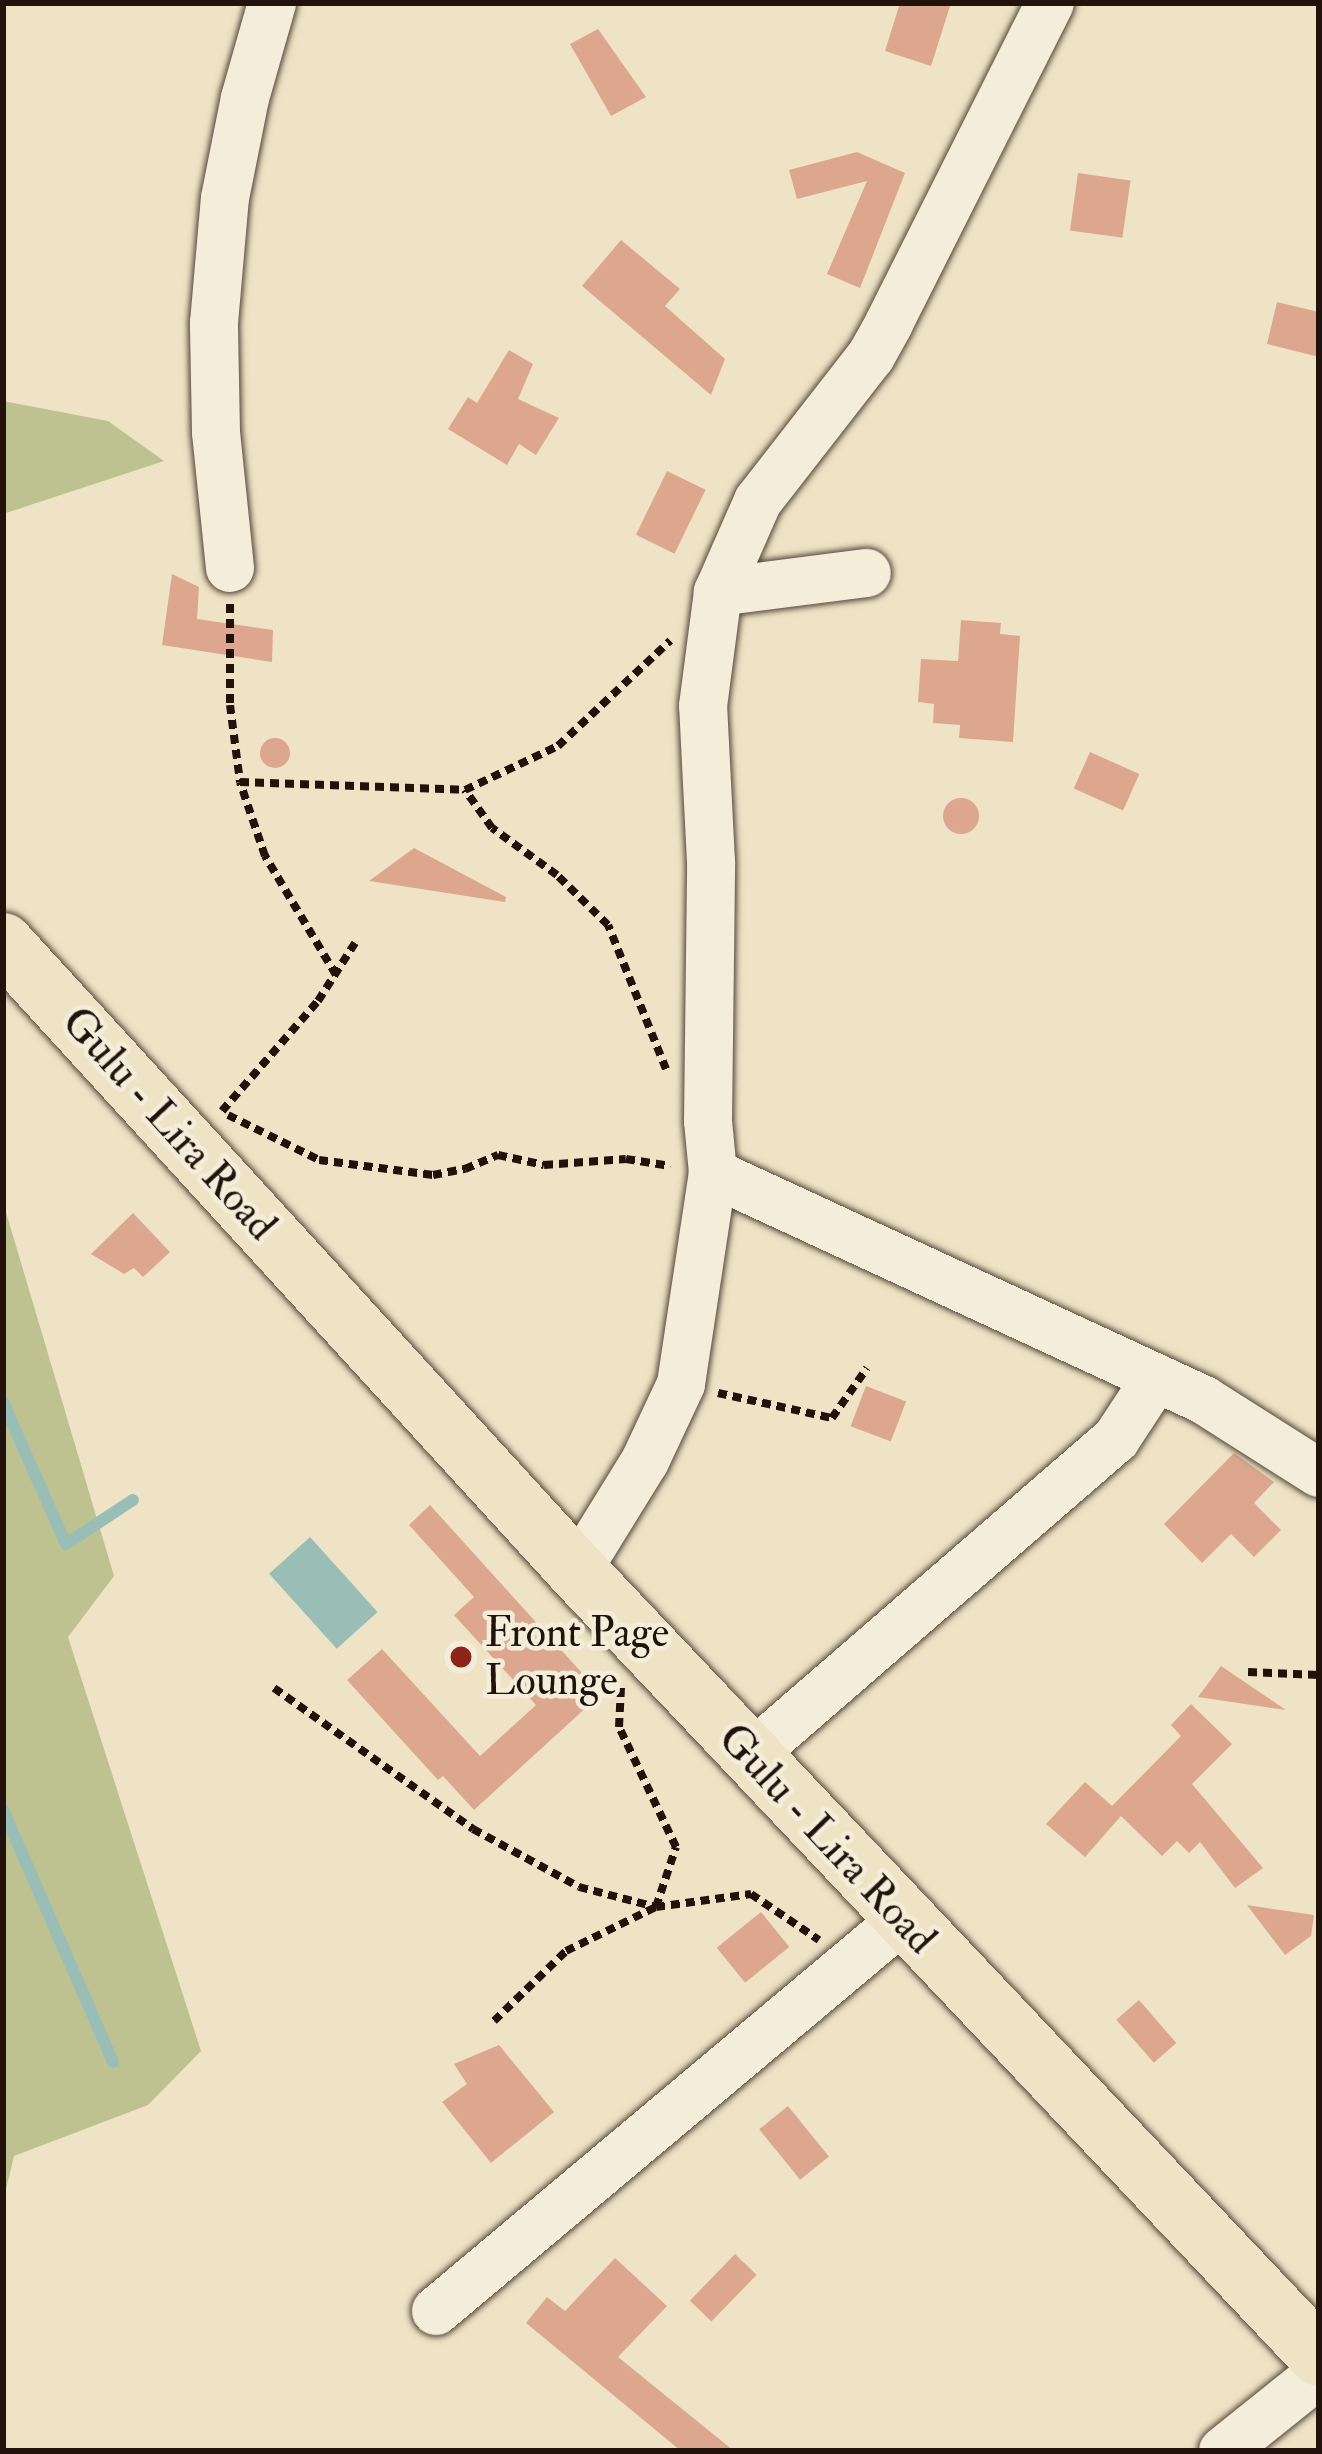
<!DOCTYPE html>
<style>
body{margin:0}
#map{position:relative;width:1322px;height:2454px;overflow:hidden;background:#eee4c5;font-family:"IM FELL Double Pica",serif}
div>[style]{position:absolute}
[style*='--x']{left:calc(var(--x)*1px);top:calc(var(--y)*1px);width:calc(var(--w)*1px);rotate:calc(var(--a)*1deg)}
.green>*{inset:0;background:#bec291}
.water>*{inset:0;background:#99beb6;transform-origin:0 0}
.stream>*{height:12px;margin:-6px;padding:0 6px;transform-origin:6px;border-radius:6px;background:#99beb6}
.building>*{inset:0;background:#dda78f;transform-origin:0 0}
.round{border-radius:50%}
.path>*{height:8px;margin-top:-4px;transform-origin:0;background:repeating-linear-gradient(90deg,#21130b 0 9px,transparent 0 15px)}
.roads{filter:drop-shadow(0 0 3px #54473a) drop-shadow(0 0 3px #54473a)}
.minor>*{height:48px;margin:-24px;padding:0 24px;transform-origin:24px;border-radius:24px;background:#f4edd9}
.major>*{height:60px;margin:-30px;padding:0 30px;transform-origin:30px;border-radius:30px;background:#eee4c5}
.dots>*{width:33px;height:33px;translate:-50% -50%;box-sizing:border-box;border:6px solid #f4edd9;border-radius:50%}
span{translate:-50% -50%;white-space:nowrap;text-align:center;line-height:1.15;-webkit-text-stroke:9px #f4edd9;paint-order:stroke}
.street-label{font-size:42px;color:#21130b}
.poi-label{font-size:42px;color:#21130b}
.left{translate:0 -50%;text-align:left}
.frame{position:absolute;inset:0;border:6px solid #21130b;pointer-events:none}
</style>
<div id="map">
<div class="green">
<div style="clip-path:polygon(3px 401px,108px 421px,164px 461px,3px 514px)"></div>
<div style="clip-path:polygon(3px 1202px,114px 1576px,68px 1637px,201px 2051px,148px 2105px,14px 2156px,3px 2202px)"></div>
</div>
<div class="water">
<div style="left:310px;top:1537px;width:101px;height:55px;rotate:48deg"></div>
</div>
<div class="stream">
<div style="--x:3;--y:1402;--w:155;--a:66.1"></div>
<div style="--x:66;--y:1544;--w:80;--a:-33.3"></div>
<div style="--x:3;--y:1810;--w:275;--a:66.4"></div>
</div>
<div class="building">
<div style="clip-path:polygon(900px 3px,951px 3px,931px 66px,885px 51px)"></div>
<div style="clip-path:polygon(598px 29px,646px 97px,611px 116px,570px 44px)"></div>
<div style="clip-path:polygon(857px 152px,905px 173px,860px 288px,827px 274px,867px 181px,797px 199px,789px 170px)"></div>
<div style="left:1078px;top:173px;width:53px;height:58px;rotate:8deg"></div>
<div style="clip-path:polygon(621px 240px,680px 289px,665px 306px,725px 359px,711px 395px,582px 286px)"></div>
<div style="clip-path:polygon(1277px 302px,1319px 312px,1319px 357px,1267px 344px)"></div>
<div style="clip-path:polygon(509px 350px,533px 364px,518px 399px,559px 418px,536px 455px,519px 444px,507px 465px,448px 429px,468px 397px,477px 403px)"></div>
<div style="left:667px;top:471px;width:43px;height:71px;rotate:26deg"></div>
<div style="clip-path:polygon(172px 574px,199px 587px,197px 619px,273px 630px,272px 662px,162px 645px)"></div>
<div style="clip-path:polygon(961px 620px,1001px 623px,1000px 634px,1020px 636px,1013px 742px,959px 738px,960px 725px,933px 723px,934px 704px,918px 702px,921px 659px,958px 661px)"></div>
<div class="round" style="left:260px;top:738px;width:30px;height:30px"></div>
<div style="left:1090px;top:752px;width:54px;height:40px;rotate:24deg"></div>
<div class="round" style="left:943px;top:798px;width:36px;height:36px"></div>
<div style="clip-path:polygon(414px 848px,506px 897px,505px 902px,369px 881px)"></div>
<div style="clip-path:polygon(133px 1213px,170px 1252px,143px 1277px,134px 1268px,124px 1274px,91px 1254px)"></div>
<div style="left:866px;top:1386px;width:43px;height:43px;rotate:21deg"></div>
<div style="clip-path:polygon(1234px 1453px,1274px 1482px,1254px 1503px,1281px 1530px,1254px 1557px,1231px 1534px,1202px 1563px,1164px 1524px)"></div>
<div style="clip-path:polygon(430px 1505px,601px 1694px,474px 1810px,443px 1776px,438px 1780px,347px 1680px,382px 1649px,480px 1756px,536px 1705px,454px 1615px,474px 1597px,409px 1525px)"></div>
<div style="clip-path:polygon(1221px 1666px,1286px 1710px,1198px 1697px)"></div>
<div style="clip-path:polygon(1191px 1704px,1232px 1744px,1192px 1784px,1263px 1868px,1235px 1888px,1200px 1842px,1189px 1853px,1177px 1841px,1162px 1856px,1121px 1816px,1085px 1857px,1046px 1824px,1085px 1782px,1112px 1806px,1181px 1736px,1171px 1725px)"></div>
<div style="clip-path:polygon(1247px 1905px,1314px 1915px,1311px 1936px,1285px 1955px)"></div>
<div style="left:761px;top:1912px;width:45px;height:57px;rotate:51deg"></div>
<div style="left:1139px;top:2000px;width:57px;height:30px;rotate:49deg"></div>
<div style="clip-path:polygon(499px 2045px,554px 2112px,491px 2163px,442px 2102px,467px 2084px,454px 2064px)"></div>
<div style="left:788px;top:2106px;width:65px;height:37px;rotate:51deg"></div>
<div style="left:735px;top:2254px;width:30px;height:65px;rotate:44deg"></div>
<div style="clip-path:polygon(615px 2258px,667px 2306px,618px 2357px,734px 2451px,681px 2451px,526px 2323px,547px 2297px,565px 2311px)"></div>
</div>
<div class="path">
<div style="--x:230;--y:604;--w:101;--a:90"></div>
<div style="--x:230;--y:705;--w:78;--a:82.6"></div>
<div style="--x:336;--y:975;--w:139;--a:-120.8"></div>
<div style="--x:265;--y:856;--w:78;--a:-108.7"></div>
<div style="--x:240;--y:782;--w:225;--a:2"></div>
<div style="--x:666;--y:1069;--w:155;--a:-111.9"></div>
<div style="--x:608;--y:925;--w:71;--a:-135.6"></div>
<div style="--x:557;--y:875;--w:80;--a:-144.1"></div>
<div style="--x:492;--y:828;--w:47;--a:-125.4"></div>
<div style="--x:465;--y:790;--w:103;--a:-25.3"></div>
<div style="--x:558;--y:746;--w:154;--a:-43.2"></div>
<div style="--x:222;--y:1111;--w:146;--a:-48.9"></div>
<div style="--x:318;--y:1001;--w:69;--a:-57.5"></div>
<div style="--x:228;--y:1115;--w:102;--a:26.3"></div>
<div style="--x:319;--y:1160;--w:115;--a:7.5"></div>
<div style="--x:433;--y:1175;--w:33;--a:-11"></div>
<div style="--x:465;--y:1169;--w:36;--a:-23"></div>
<div style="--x:498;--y:1155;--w:47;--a:12.3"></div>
<div style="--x:544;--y:1165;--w:82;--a:-4.2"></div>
<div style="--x:626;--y:1159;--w:45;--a:9"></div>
<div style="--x:718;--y:1393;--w:117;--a:12.4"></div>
<div style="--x:832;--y:1418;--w:61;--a:-55"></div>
<div style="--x:1248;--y:1672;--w:71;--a:2.4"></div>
<div style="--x:274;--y:1688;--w:244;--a:35.3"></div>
<div style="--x:473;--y:1829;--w:121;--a:28.7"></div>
<div style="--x:579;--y:1887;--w:80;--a:14.6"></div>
<div style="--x:656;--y:1907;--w:96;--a:-7.8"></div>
<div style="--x:751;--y:1894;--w:82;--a:34.1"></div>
<div style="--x:494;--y:2021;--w:100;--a:-44.2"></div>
<div style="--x:566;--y:1951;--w:100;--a:-26.1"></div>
<div style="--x:656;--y:1907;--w:63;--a:-71.6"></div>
<div style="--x:676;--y:1847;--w:133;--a:-115.4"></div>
<div style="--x:619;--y:1727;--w:40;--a:-87.1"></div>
</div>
<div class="roads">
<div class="minor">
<div style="--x:230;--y:568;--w:137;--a:-95.9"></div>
<div style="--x:216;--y:432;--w:109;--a:-91.1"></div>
<div style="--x:214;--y:323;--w:125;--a:-85"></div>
<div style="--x:225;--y:198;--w:102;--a:-78.7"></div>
<div style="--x:245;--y:98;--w:99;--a:-74.1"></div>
<div style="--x:718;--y:592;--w:150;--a:-7.3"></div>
<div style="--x:713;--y:1173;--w:541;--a:24.81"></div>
<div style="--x:1204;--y:1400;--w:136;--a:32.4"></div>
<div style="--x:577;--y:1571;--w:129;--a:-58.3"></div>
<div style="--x:645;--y:1461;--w:85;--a:-64.9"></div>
<div style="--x:681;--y:1384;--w:213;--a:-81.4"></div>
<div style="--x:713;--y:1173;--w:52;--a:-95.5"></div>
<div style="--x:708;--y:1121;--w:259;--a:-89.3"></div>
<div style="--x:711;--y:862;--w:156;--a:-92.9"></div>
<div style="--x:703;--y:706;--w:115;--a:-82.5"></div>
<div style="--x:718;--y:592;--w:99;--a:-66.3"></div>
<div style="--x:758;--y:501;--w:184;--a:-52.1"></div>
<div style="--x:871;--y:356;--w:38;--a:-61"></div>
<div style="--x:889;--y:323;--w:358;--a:-63.3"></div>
<div style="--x:750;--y:1756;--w:484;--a:-40.9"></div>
<div style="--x:1116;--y:1439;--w:73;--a:-56.7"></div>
<div style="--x:436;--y:2311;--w:608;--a:-40"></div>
<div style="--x:1223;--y:2451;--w:123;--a:-38.7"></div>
</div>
<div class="major">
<div style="--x:3;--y:943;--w:851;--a:47.57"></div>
<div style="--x:577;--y:1571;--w:1080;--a:46.61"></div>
</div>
</div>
<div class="dots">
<div style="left:461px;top:1657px;background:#8f2418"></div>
</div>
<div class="street-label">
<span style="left:169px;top:1124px;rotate:48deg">Gulu - Lira Road</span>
<span style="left:827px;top:1839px;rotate:47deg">Gulu - Lira Road</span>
</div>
<div class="poi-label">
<span class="left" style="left:485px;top:1657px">Front Page<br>Lounge</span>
</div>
<div class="frame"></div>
</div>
